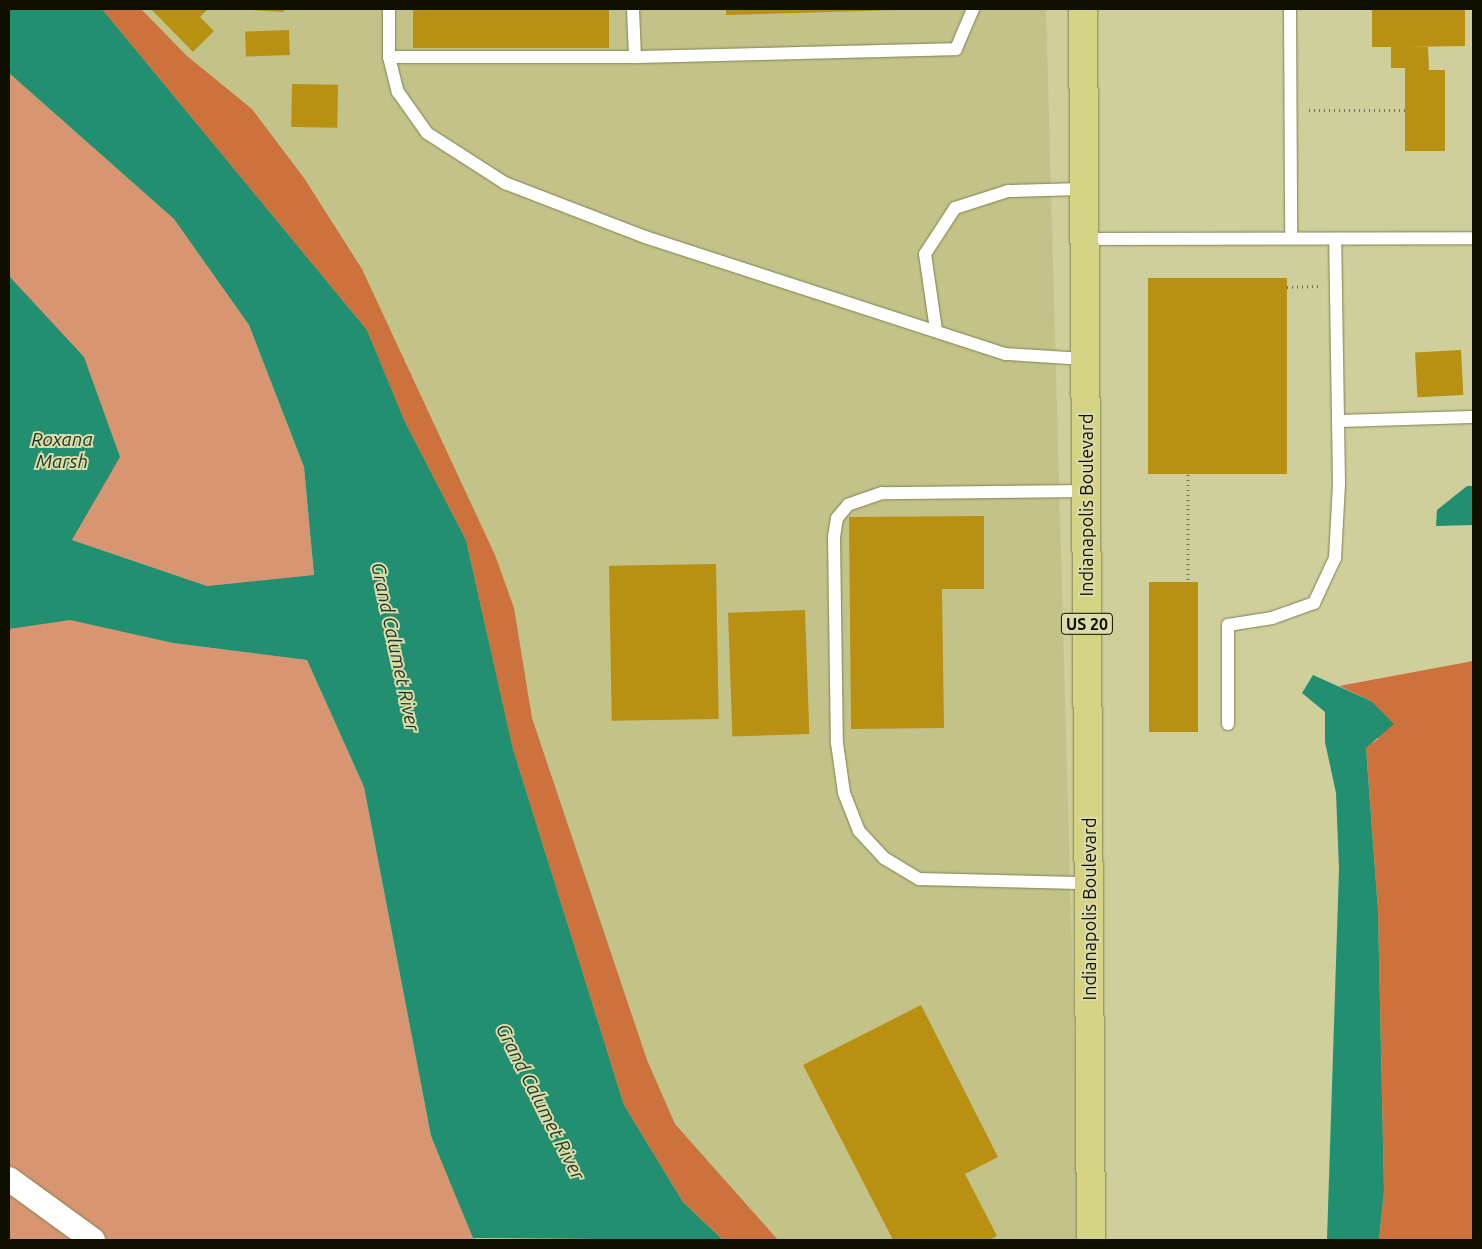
<!DOCTYPE html>
<style>
body{margin:0}
#map{position:relative;width:1482px;height:1249px;overflow:hidden;background:#cecf9b;font-family:Ubuntu,sans-serif}
div>[style]{position:absolute}
[style*='--x']{left:calc(var(--x)*1px);top:calc(var(--y)*1px);width:calc(var(--w)*1px);rotate:calc(var(--a)*1deg)}
.built>*{inset:0;background:#c3c389}
.green>*{inset:0;background:#d89572}
.forest>*{inset:0;background:#ce723d}
.water>*{inset:0;background:#228f70}
.building>*{inset:0;background:#b89112;transform-origin:0 0}
.path>*{height:3px;margin-top:-1.5px;transform-origin:0;background:repeating-linear-gradient(90deg,#70714f 0 1px,transparent 0 5px)}
.roads{filter:drop-shadow(0 0 1px #818151) drop-shadow(0 0 1px #818151)}
.service>*{height:12px;margin:-6px;padding:0 6px;transform-origin:6px;border-radius:6px;background:#fff}
.minor>*{height:24px;margin:-12px;padding:0 12px;transform-origin:12px;border-radius:12px;background:#fff}
.primary>*{height:28px;margin:-14px;padding:0 14px;transform-origin:14px;border-radius:14px;background:#d5d484}
span{translate:-50% -50%;white-space:nowrap;text-align:center;line-height:1.15;-webkit-text-stroke:4px #dbdca8;paint-order:stroke}
.shield-label span{padding:1px 4px;background:#dbdca8;border:1px solid;border-radius:4px;-webkit-text-stroke-width:0}
.shield-label{font-size:16px;color:#0f0f00;font-weight:700}
.street-label{font-size:18px;color:#0f0f00}
.water-label{font-size:19px;color:#1c332a;font-style:italic}
.frame{position:absolute;inset:0;border:10px solid #0f0f00;pointer-events:none}
</style>
<div id="map">
<div class="built">
<div style="clip-path:polygon(102px 9px,1046px 9px,1080px 1240px,723px 1240px)"></div>
</div>
<div class="green">
<div style="clip-path:polygon(9px 73px,174px 219px,249px 325px,304px 467px,314px 576px,207px 586px,72px 540px,117px 461px,9px 476px)"></div>
<div style="clip-path:polygon(9px 601px,173px 643px,307px 660px,364px 787px,431px 1136px,476px 1240px,9px 1240px)"></div>
</div>
<div class="forest">
<div style="clip-path:polygon(102px 9px,141px 9px,187px 56px,252px 109px,304px 178px,362px 269px,495px 555px,514px 608px,532px 718px,647px 1060px,675px 1124px,778px 1240px,723px 1240px,683px 1202px,624px 1105px,513px 749px,466px 540px,405px 422px,367px 330px)"></div>
<div style="clip-path:polygon(1473px 661px,1473px 1240px,1379px 1240px,1384px 1191px,1378px 910px,1366px 747px,1378px 739px,1371px 701px,1339px 686px)"></div>
</div>
<div class="water">
<div style="clip-path:polygon(9px 9px,102px 9px,367px 330px,405px 422px,466px 540px,513px 749px,624px 1105px,683px 1202px,723px 1240px,473px 1238px,431px 1136px,364px 787px,307px 660px,173px 643px,70px 620px,9px 629px,9px 276px,84px 357px,120px 457px,72px 540px,207px 586px,314px 575px,304px 467px,249px 325px,174px 219px,9px 73px)"></div>
<div style="clip-path:polygon(1467px 486px,1473px 486px,1473px 525px,1436px 526px,1437px 510px)"></div>
<div style="clip-path:polygon(1313px 675px,1371px 701px,1394px 724px,1366px 748px,1378px 910px,1384px 1191px,1379px 1240px,1327px 1240px,1339px 869px,1336px 793px,1325px 742px,1325px 712px,1302px 693px)"></div>
</div>
<div class="building">
<div style="clip-path:polygon(151px 9px,208px 9px,200px 17px,214px 31px,193px 52px)"></div>
<div style="clip-path:polygon(250px 9px,284px 9px,284px 12px,250px 10px)"></div>
<div style="left:413px;top:9px;width:196px;height:39px"></div>
<div style="clip-path:polygon(726px 9px,898px 9px,898px 10px,726px 15px)"></div>
<div style="clip-path:polygon(1372px 9px,1465px 9px,1465px 46px,1407px 47px,1428px 47px,1429px 70px,1445px 70px,1445px 151px,1405px 151px,1405px 68px,1391px 68px,1391px 47px,1372px 47px)"></div>
<div style="left:289px;top:30px;width:25px;height:44px;rotate:88deg"></div>
<div style="left:292px;top:84px;width:46px;height:43px;rotate:1deg"></div>
<div style="left:1287px;top:278px;width:196px;height:139px;rotate:90deg"></div>
<div style="left:1461px;top:350px;width:45px;height:46px;rotate:87deg"></div>
<div style="clip-path:polygon(984px 516px,984px 589px,942px 589px,944px 728px,851px 729px,849px 517px)"></div>
<div style="left:716px;top:564px;width:155px;height:107px;rotate:89deg"></div>
<div style="left:1198px;top:582px;width:150px;height:49px;rotate:90deg"></div>
<div style="left:805px;top:610px;width:124px;height:77px;rotate:88deg"></div>
<div style="clip-path:polygon(921px 1005px,998px 1157px,965px 1174px,997px 1236px,989px 1240px,893px 1240px,803px 1065px)"></div>
</div>
<div class="path">
<div style="--x:1309;--y:110;--w:96;--a:0"></div>
<div style="--x:1287;--y:287;--w:31;--a:-2"></div>
<div style="--x:1188;--y:474;--w:109;--a:90"></div>
</div>
<div class="roads">
<div class="service">
<div style="--x:389;--y:9;--w:48;--a:90"></div>
<div style="--x:389;--y:57;--w:36;--a:76"></div>
<div style="--x:398;--y:92;--w:50;--a:54.7"></div>
<div style="--x:427;--y:133;--w:93;--a:32.7"></div>
<div style="--x:505;--y:183;--w:150;--a:21.1"></div>
<div style="--x:645;--y:237;--w:379;--a:18"></div>
<div style="--x:1006;--y:354;--w:80;--a:3.6"></div>
<div style="--x:1290;--y:9;--w:229;--a:89.7"></div>
<div style="--x:389;--y:57;--w:246;--a:0"></div>
<div style="--x:635;--y:57;--w:48;--a:-92.4"></div>
<div style="--x:635;--y:57;--w:321;--a:-1.4"></div>
<div style="--x:956;--y:49;--w:43;--a:-67"></div>
<div style="--x:1085;--y:239;--w:388;--a:-0.1"></div>
<div style="--x:936;--y:330;--w:77;--a:-98.2"></div>
<div style="--x:925;--y:254;--w:55;--a:-56.9"></div>
<div style="--x:955;--y:208;--w:56;--a:-17.8"></div>
<div style="--x:1008;--y:191;--w:76;--a:-1.5"></div>
<div style="--x:1338;--y:421;--w:135;--a:-1.7"></div>
<div style="--x:1086;--y:491;--w:204;--a:179.4"></div>
<div style="--x:882;--y:493;--w:36;--a:161"></div>
<div style="--x:848;--y:505;--w:17;--a:130"></div>
<div style="--x:837;--y:518;--w:19;--a:99"></div>
<div style="--x:834;--y:537;--w:206;--a:89.2"></div>
<div style="--x:837;--y:743;--w:50;--a:82"></div>
<div style="--x:844;--y:793;--w:41;--a:68.5"></div>
<div style="--x:859;--y:831;--w:37;--a:47"></div>
<div style="--x:884;--y:858;--w:41;--a:31"></div>
<div style="--x:919;--y:879;--w:169;--a:1.4"></div>
<div style="--x:1228;--y:724;--w:99;--a:-90"></div>
<div style="--x:1228;--y:625;--w:45;--a:-9"></div>
<div style="--x:1272;--y:618;--w:45;--a:-19.7"></div>
<div style="--x:1314;--y:603;--w:50;--a:-65"></div>
<div style="--x:1335;--y:558;--w:75;--a:-86.9"></div>
<div style="--x:1339;--y:483;--w:242;--a:-90.9"></div>
</div>
<div class="minor">
<div style="--x:9;--y:1179;--w:104;--a:36"></div>
</div>
<div class="primary">
<div style="--x:1083;--y:9;--w:1231;--a:89.63"></div>
</div>
</div>
<div class="shield-label">
<span style="left:1087px;top:624px">US 20</span>
</div>
<div class="street-label">
<span style="left:1086px;top:505px;rotate:-90deg">Indianapolis Boulevard</span>
<span style="left:1089px;top:909px;rotate:-90deg">Indianapolis Boulevard</span>
</div>
<div class="water-label">
<span style="left:62px;top:451px">Roxana<br>Marsh</span>
<span style="left:395px;top:647px;rotate:78deg">Grand Calumet River</span>
<span style="left:540px;top:1102px;rotate:63deg">Grand Calumet River</span>
</div>
<div class="frame"></div>
</div>
